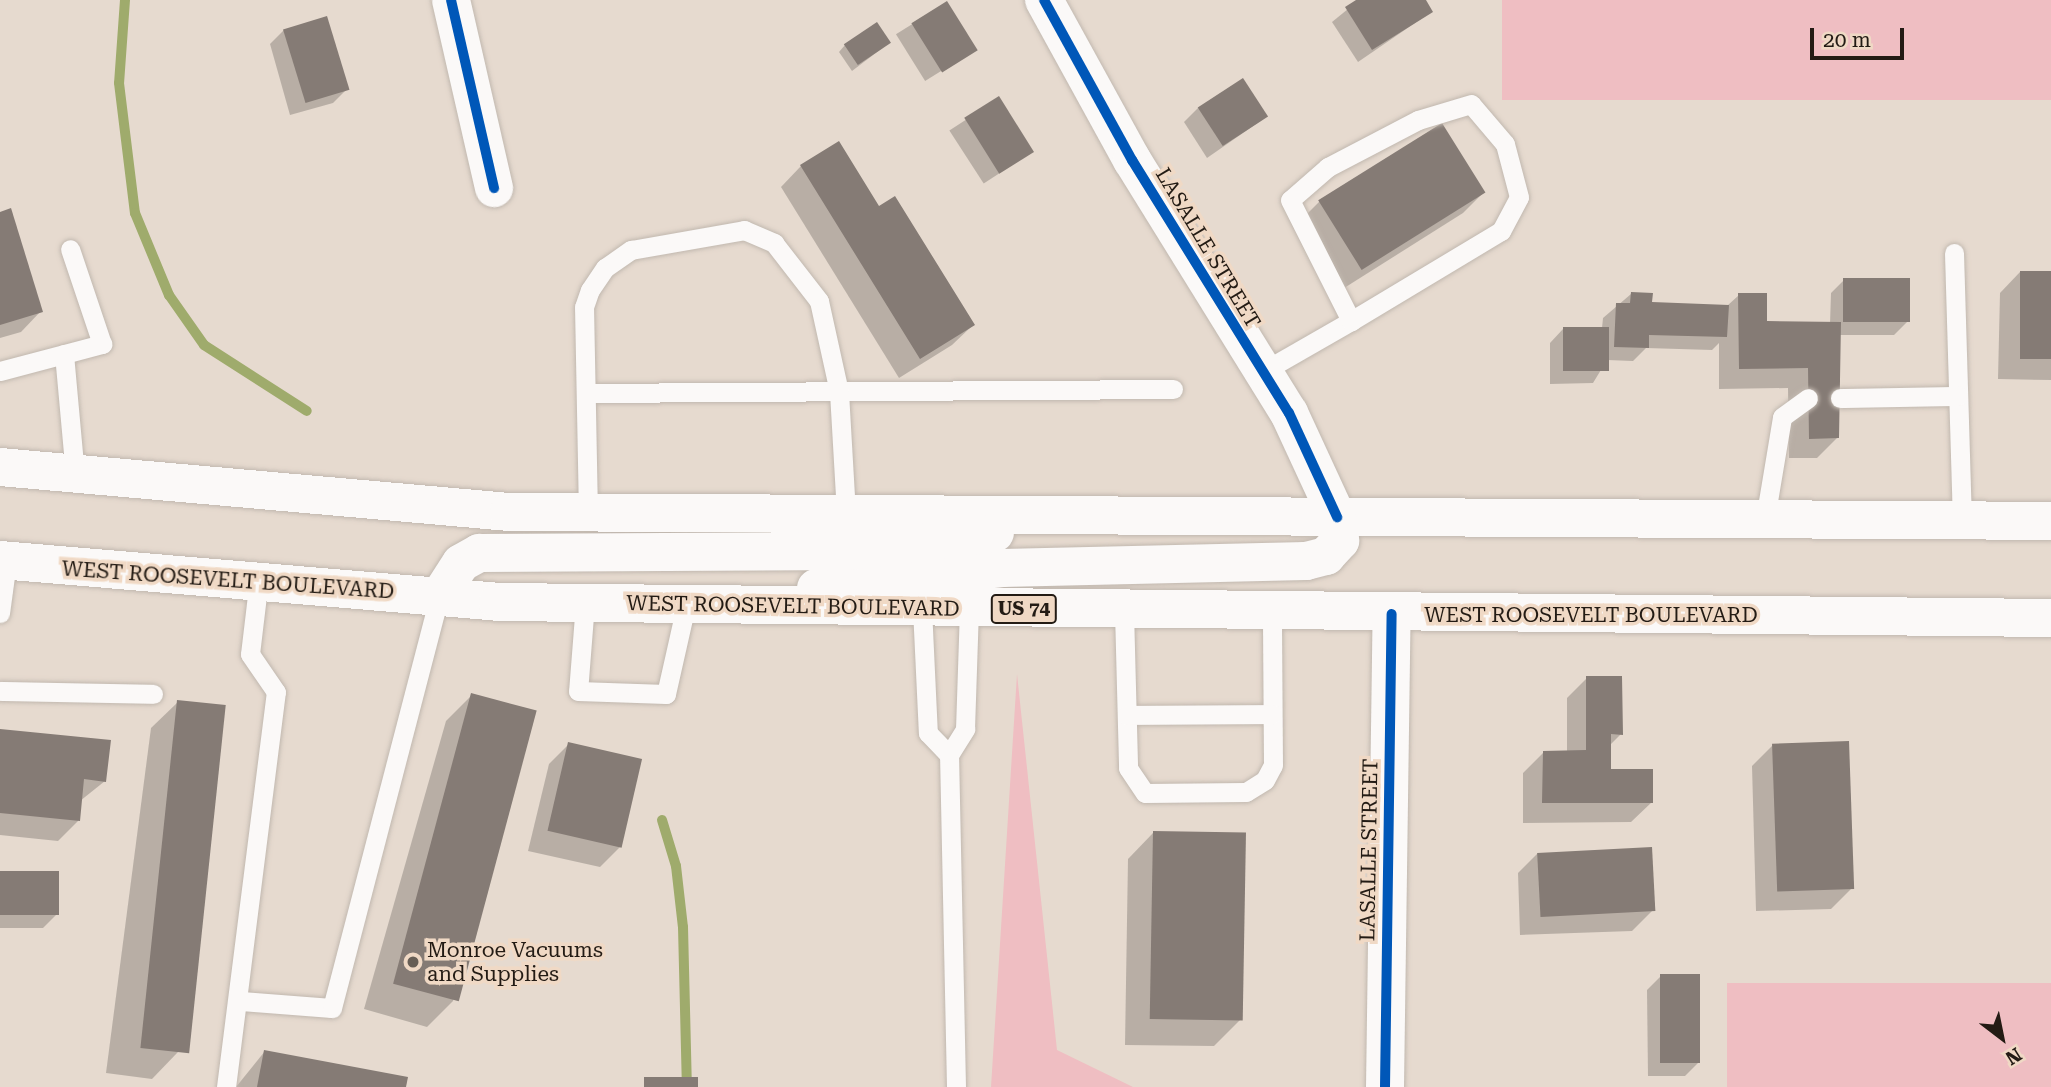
<!DOCTYPE html>
<style>
body{margin:0}
#map{position:relative;width:2051px;height:1087px;overflow:hidden;background:#e6dacf;font-family:"Roboto Serif",serif}
div>[style]{position:absolute}
[style*='--x']{left:calc(var(--x)*1px);top:calc(var(--y)*1px);width:calc(var(--w)*1px);rotate:calc(var(--a)*1deg)}
.green>*{inset:0;background:#efbec2;transform-origin:0 0}
.shadow>*{inset:0;background:#0003;transform-origin:0 0}
.stream>*{height:10px;margin:-5px;padding:0 5px;transform-origin:5px;border-radius:5px;background:#9fab6c}
.building>*{inset:0;background:#857b75;transform-origin:0 0}
.roads{filter:drop-shadow(0 0 2px #c1b8af) drop-shadow(0 0 2px #c1b8af)}
.lane>*{height:19px;margin:-9.5px;padding:0 9.5px;transform-origin:9.5px;border-radius:9.5px;background:#fbf9f8}
.street>*{height:38px;margin:-19px;padding:0 19px;transform-origin:19px;border-radius:19px;background:#fbf9f8}
.highway>*{height:38px;margin:-19px;padding:0 19px;transform-origin:19px;border-radius:19px;background:#fbf9f8}
.cycleway>*{height:10px;margin:-5px;padding:0 5px;transform-origin:5px;border-radius:5px;background:#0057b8}
.dots>*{width:19px;height:19px;translate:-50% -50%;box-sizing:border-box;border:4px solid #f0d9c5;border-radius:50%}
span{translate:-50% -50%;white-space:nowrap;text-align:center;line-height:1.15;-webkit-text-stroke:7px #f0d9c5;paint-order:stroke}
.shield-label span{padding:2px 5px;background:#f0d9c5;border:2px solid;border-radius:5px;-webkit-text-stroke-width:0}
.shield-label{font-size:19px;color:#231b14;font-weight:700}
.street-label{font-size:21px;color:#231b14}
.poi-label{font-size:21px;color:#231b14}
.left{translate:0 -50%;text-align:left}
.north{position:absolute;left:1967px;top:1003px;width:70px;height:70px;-webkit-text-stroke:5px #f0d9c5;paint-order:stroke;rotate:148deg;font-size:19px;font-weight:700;line-height:28px;text-align:center;color:#231b14}
.north::after{content:'';display:block;margin:auto;width:24px;height:32px;background:#231b14;clip-path:polygon(50% 0,100% 100%,50% 72%,0 100%)}
.scale{position:absolute;left:1810px;top:28px;width:94px;height:32px;box-sizing:border-box;border:4px solid #231b14;border-top:0;padding-left:9px;font-size:21px;line-height:24px;white-space:nowrap;color:#231b14;-webkit-text-stroke:5px #f0d9c5;paint-order:stroke}
</style>
<div id="map">
<div class="green">
<div style="left:1502px;top:0;width:549px;height:100px"></div>
<div style="clip-path:polygon(1017px 674px,1057px 1050px,1133px 1087px,991px 1087px)"></div>
<div style="left:2051px;top:983px;width:104px;height:324px;rotate:90deg"></div>
</div>
<div class="shadow">
<div style="clip-path:polygon(1359px 0,1424px 0,1431px 12px,1358px 62px,1332px 22px)"></div>
<div style="left:946px;top:3px;width:55px;height:59px;rotate:58deg"></div>
<div style="clip-path:polygon(284px 30px,347px 89px,333px 103px,290px 115px,270px 44px)"></div>
<div style="clip-path:polygon(889px 43px,852px 71px,839px 52px,845px 45px)"></div>
<div style="left:998px;top:99px;width:63px;height:58px;rotate:57deg"></div>
<div style="clip-path:polygon(1198px 108px,1266px 117px,1207px 158px,1184px 122px)"></div>
<div style="clip-path:polygon(801px 166px,878px 208px,973px 325px,952px 345px,899px 378px,781px 187px)"></div>
<div style="clip-path:polygon(1483px 193px,1463px 213px,1341px 290px,1299px 222px,1319px 202px)"></div>
<div style="clip-path:polygon(0 214px,41px 311px,21px 332px,0 338px)"></div>
<div style="clip-path:polygon(2020px 272px,2051px 273px,2051px 380px,1998px 379px,2000px 293px)"></div>
<div style="clip-path:polygon(1844px 280px,1908px 321px,1894px 335px,1839px 335px,1837px 438px,1817px 458px,1789px 458px,1788px 388px,1719px 389px,1719px 343px,1712px 350px,1646px 348px,1633px 361px,1607px 360px,1593px 383px,1550px 384px,1550px 343px,1563px 329px,1602px 328px,1603px 318px,1631px 294px,1650px 304px,1727px 306px,1739px 295px,1766px 323px,1830px 324px,1831px 293px)"></div>
<div style="clip-path:polygon(1587px 678px,1621px 734px,1610px 745px,1610px 771px,1652px 802px,1631px 822px,1523px 823px,1523px 773px,1543px 753px,1567px 752px,1567px 698px)"></div>
<div style="clip-path:polygon(472px 695px,535px 712px,453px 1001px,427px 1027px,364px 1009px,446px 721px)"></div>
<div style="clip-path:polygon(178px 702px,178px 1052px,152px 1079px,106px 1073px,151px 728px)"></div>
<div style="clip-path:polygon(0 731px,105px 781px,80px 801px,78px 821px,58px 841px,0 835px)"></div>
<div style="clip-path:polygon(569px 744px,620px 847px,600px 867px,528px 851px,549px 764px)"></div>
<div style="clip-path:polygon(1773px 745px,1851px 889px,1831px 909px,1756px 911px,1752px 766px)"></div>
<div style="clip-path:polygon(1154px 832px,1240px 1020px,1214px 1046px,1125px 1045px,1128px 859px)"></div>
<div style="clip-path:polygon(1538px 853px,1653px 910px,1632px 931px,1520px 935px,1518px 873px)"></div>
<div style="clip-path:polygon(0 873px,57px 914px,43px 928px,0 928px)"></div>
<div style="clip-path:polygon(1661px 976px,1699px 1062px,1685px 1076px,1648px 1076px,1647px 990px)"></div>
<div style="clip-path:polygon(265px 1051px,405px 1087px,236px 1087px)"></div>
</div>
<div class="stream">
<div style="--x:125;--y:0;--w:83;--a:94.1"></div>
<div style="--x:119;--y:83;--w:131;--a:83"></div>
<div style="--x:135;--y:213;--w:89;--a:67.5"></div>
<div style="--x:169;--y:295;--w:61;--a:55"></div>
<div style="--x:204;--y:345;--w:122;--a:32.7"></div>
<div style="--x:662;--y:820;--w:48;--a:73.1"></div>
<div style="--x:676;--y:866;--w:61;--a:83.5"></div>
<div style="--x:683;--y:927;--w:160;--a:88.6"></div>
</div>
<div class="building">
<div style="clip-path:polygon(1356px 0,1426px 0,1433px 12px,1372px 50px,1345px 7px)"></div>
<div style="left:947px;top:1px;width:58px;height:42px;rotate:58deg"></div>
<div style="left:327px;top:16px;width:77px;height:46px;rotate:73deg"></div>
<div style="left:877px;top:22px;width:25px;height:40px;rotate:56deg"></div>
<div style="left:1243px;top:78px;width:46px;height:54px;rotate:57deg"></div>
<div style="left:999px;top:96px;width:66px;height:41px;rotate:58deg"></div>
<div style="left:1442px;top:123px;width:82px;height:146px;rotate:58deg"></div>
<div style="clip-path:polygon(839px 141px,879px 206px,895px 196px,975px 325px,920px 359px,800px 165px)"></div>
<div style="clip-path:polygon(11px 208px,43px 312px,0 325px,0 212px)"></div>
<div style="left:2020px;top:271px;width:31px;height:88px"></div>
<div style="left:1843px;top:278px;width:67px;height:44px"></div>
<div style="clip-path:polygon(1631px 292px,1653px 293px,1652px 302px,1729px 305px,1727px 337px,1649px 335px,1649px 348px,1614px 347px,1616px 303px,1630px 303px)"></div>
<div style="clip-path:polygon(1738px 293px,1767px 293px,1767px 321px,1841px 322px,1839px 438px,1809px 439px,1808px 368px,1739px 369px)"></div>
<div style="left:1563px;top:327px;width:46px;height:44px"></div>
<div style="clip-path:polygon(1586px 676px,1622px 676px,1623px 735px,1611px 734px,1611px 769px,1653px 769px,1653px 803px,1542px 803px,1543px 751px,1586px 750px)"></div>
<div style="left:471px;top:693px;width:68px;height:301px;rotate:15deg"></div>
<div style="left:177px;top:700px;width:49px;height:350px;rotate:6deg"></div>
<div style="clip-path:polygon(0 729px,111px 740px,106px 782px,84px 779px,80px 821px,0 813px)"></div>
<div style="left:1849px;top:741px;width:148px;height:77px;rotate:88deg"></div>
<div style="left:568px;top:742px;width:76px;height:91px;rotate:13deg"></div>
<div style="left:1153px;top:831px;width:93px;height:188px;rotate:1deg"></div>
<div style="left:1652px;top:847px;width:64px;height:115px;rotate:87deg"></div>
<div style="left:0;top:871px;width:59px;height:44px"></div>
<div style="left:1700px;top:974px;width:89px;height:40px;rotate:90deg"></div>
<div style="clip-path:polygon(264px 1050px,408px 1077px,406px 1087px,257px 1087px)"></div>
<div style="left:698px;top:1077px;width:10px;height:54px;rotate:90deg"></div>
</div>
<div class="roads">
<div class="lane">
<div style="--x:1954;--y:253;--w:267;--a:88.3"></div>
<div style="--x:64;--y:354;--w:122;--a:84.8"></div>
<div style="--x:0;--y:371;--w:106;--a:-14.8"></div>
<div style="--x:102;--y:344;--w:100;--a:-108.6"></div>
<div style="--x:1262;--y:372;--w:103;--a:-29.8"></div>
<div style="--x:1351;--y:321;--w:175;--a:-31"></div>
<div style="--x:1501;--y:231;--w:38;--a:-62"></div>
<div style="--x:1519;--y:197;--w:55;--a:-104.8"></div>
<div style="--x:1505;--y:144;--w:52;--a:-130.4"></div>
<div style="--x:1471;--y:104;--w:55;--a:163.2"></div>
<div style="--x:1418;--y:120;--w:102;--a:152.4"></div>
<div style="--x:1328;--y:167;--w:50;--a:139"></div>
<div style="--x:1290;--y:200;--w:136;--a:63.2"></div>
<div style="--x:586;--y:393;--w:587;--a:-0.39"></div>
<div style="--x:1840;--y:398;--w:118;--a:-1"></div>
<div style="--x:588;--y:514;--w:207;--a:-91.1"></div>
<div style="--x:584;--y:307;--w:18;--a:-71"></div>
<div style="--x:590;--y:290;--w:27;--a:-56"></div>
<div style="--x:605;--y:268;--w:32;--a:-35"></div>
<div style="--x:631;--y:250;--w:115;--a:-10"></div>
<div style="--x:744;--y:230;--w:33;--a:23"></div>
<div style="--x:774;--y:243;--w:73;--a:52.2"></div>
<div style="--x:819;--y:301;--w:93;--a:77.6"></div>
<div style="--x:839;--y:392;--w:122;--a:86.7"></div>
<div style="--x:1765;--y:519;--w:103;--a:-80.5"></div>
<div style="--x:1782;--y:417;--w:32;--a:-36"></div>
<div style="--x:585;--y:603;--w:88;--a:94.5"></div>
<div style="--x:578;--y:691;--w:88;--a:2"></div>
<div style="--x:666;--y:694;--w:91;--a:-77.3"></div>
<div style="--x:922;--y:608;--w:125;--a:87.3"></div>
<div style="--x:928;--y:733;--w:30;--a:46"></div>
<div style="--x:1124;--y:611;--w:157;--a:88.5"></div>
<div style="--x:1128;--y:768;--w:30;--a:56"></div>
<div style="--x:1145;--y:793;--w:101;--a:-0.6"></div>
<div style="--x:1246;--y:792;--w:22;--a:-32"></div>
<div style="--x:1265;--y:780;--w:17;--a:-62"></div>
<div style="--x:1273;--y:765;--w:153;--a:-90.4"></div>
<div style="--x:0;--y:613;--w:52;--a:-82.3"></div>
<div style="--x:0;--y:691;--w:153;--a:1.1"></div>
<div style="--x:1127;--y:715;--w:145;--a:-0.4"></div>
<div style="--x:241;--y:1001;--w:91;--a:4.4"></div>
<div style="--x:332;--y:1008;--w:425;--a:-75.4"></div>
<div style="--x:226;--y:1087;--w:398;--a:-82.8"></div>
<div style="--x:276;--y:692;--w:46;--a:-124.4"></div>
<div style="--x:250;--y:654;--w:76;--a:-83.2"></div>
<div style="--x:956;--y:1087;--w:332;--a:-91.2"></div>
<div style="--x:949;--y:755;--w:31;--a:-58"></div>
<div style="--x:965;--y:729;--w:121;--a:-88.1"></div>
</div>
<div class="street">
<div style="--x:451;--y:0;--w:193;--a:77.1"></div>
<div style="--x:1044;--y:0;--w:183;--a:61.2"></div>
<div style="--x:1132;--y:160;--w:298;--a:58.2"></div>
<div style="--x:1289;--y:413;--w:115;--a:65.2"></div>
<div style="--x:1385;--y:1087;--w:473;--a:-89.2"></div>
</div>
<div class="highway">
<div style="--x:0;--y:467;--w:511;--a:5.05"></div>
<div style="--x:509;--y:512;--w:1542;--a:0.33"></div>
<div style="--x:0;--y:560;--w:500;--a:4.8"></div>
<div style="--x:498;--y:602;--w:1553;--a:0.59"></div>
<div style="--x:816;--y:588;--w:187;--a:-6.1"></div>
<div style="--x:1002;--y:568;--w:304;--a:-1.3"></div>
<div style="--x:1306;--y:561;--w:21;--a:-14"></div>
<div style="--x:1326;--y:556;--w:21;--a:-47"></div>
<div style="--x:1340;--y:541;--w:24;--a:-97"></div>
<div style="--x:439;--y:597;--w:40;--a:-57.1"></div>
<div style="--x:461;--y:563;--w:21;--a:-29"></div>
<div style="--x:479;--y:553;--w:374;--a:-0.3"></div>
<div style="--x:853;--y:551;--w:143;--a:-7.2"></div>
</div>
</div>
<div class="cycleway">
<div style="--x:451;--y:0;--w:193;--a:77.1"></div>
<div style="--x:1044;--y:0;--w:183;--a:61.2"></div>
<div style="--x:1132;--y:160;--w:298;--a:58.2"></div>
<div style="--x:1289;--y:413;--w:115;--a:65.2"></div>
<div style="--x:1385;--y:1087;--w:473;--a:-89.2"></div>
</div>
<div class="dots">
<div style="left:413px;top:962px;background:#675e55"></div>
</div>
<div class="shield-label">
<span style="left:1024px;top:609px">US 74</span>
</div>
<div class="street-label">
<span style="left:1208px;top:248px;rotate:59deg">LASALLE STREET</span>
<span style="left:228px;top:580px;rotate:4deg">WEST ROOSEVELT BOULEVARD</span>
<span style="left:793px;top:606px;rotate:1deg">WEST ROOSEVELT BOULEVARD</span>
<span style="left:1591px;top:615px">WEST ROOSEVELT BOULEVARD</span>
<span style="left:1369px;top:850px;rotate:-89deg">LASALLE STREET</span>
</div>
<div class="poi-label">
<span class="left" style="left:427px;top:962px">Monroe Vacuums<br>and Supplies</span>
</div>
<div class="north">N</div>
<div class="scale">20 m</div>
</div>
